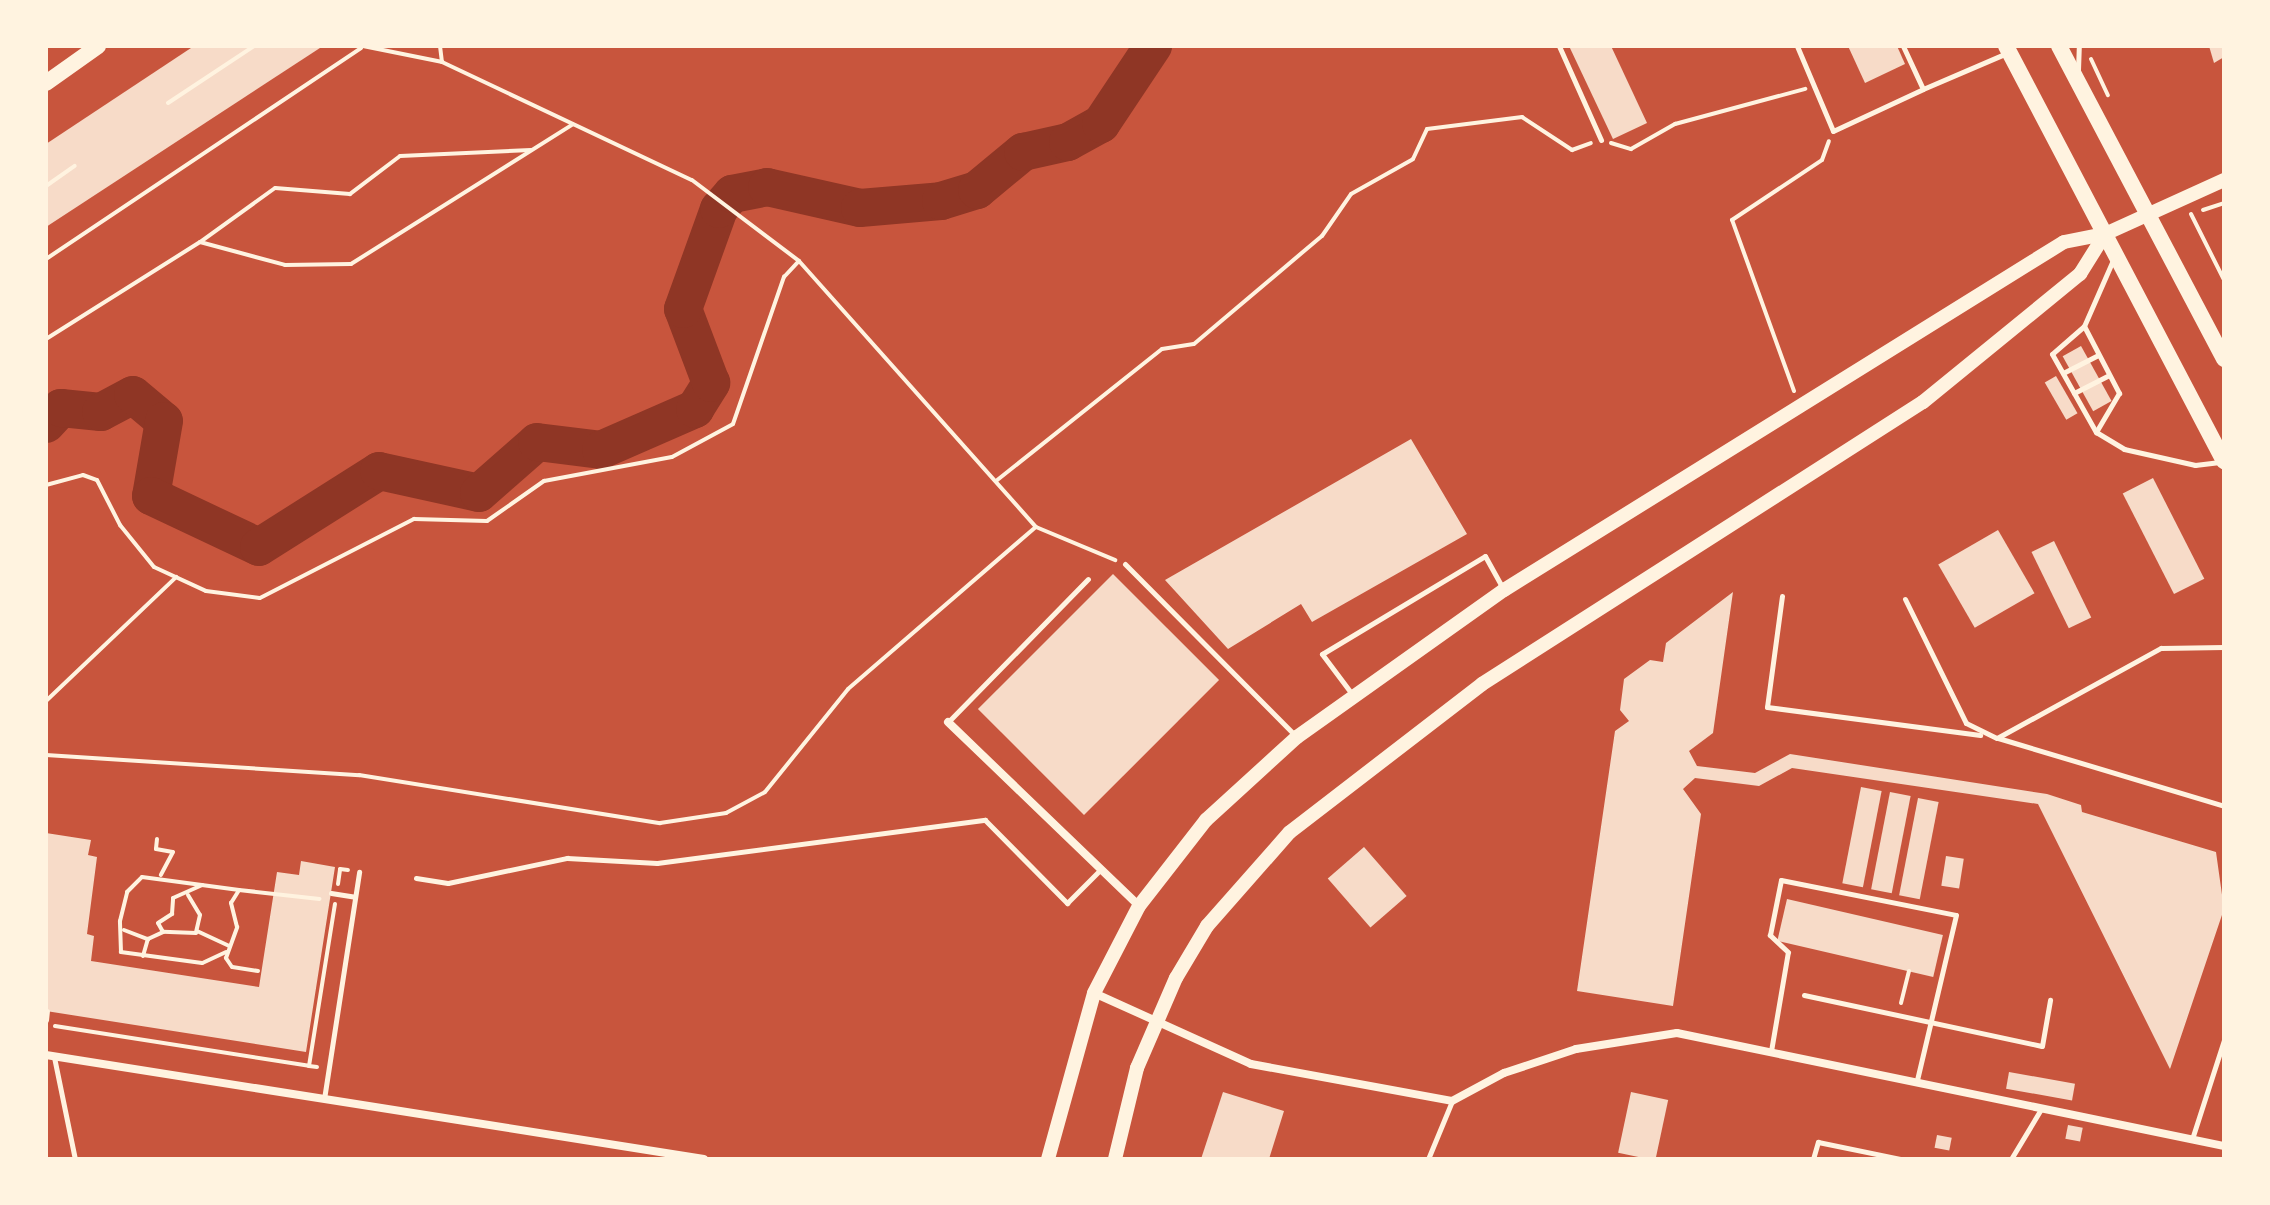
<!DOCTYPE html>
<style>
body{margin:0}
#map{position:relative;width:2270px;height:1205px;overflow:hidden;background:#c8553d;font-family:"PT Sans Narrow",sans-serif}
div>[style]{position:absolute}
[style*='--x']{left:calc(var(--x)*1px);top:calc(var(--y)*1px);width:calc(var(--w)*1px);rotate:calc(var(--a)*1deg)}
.river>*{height:38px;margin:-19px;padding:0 19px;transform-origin:19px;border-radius:19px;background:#8f3625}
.building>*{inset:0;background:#f7dbc8;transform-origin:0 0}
.path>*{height:4px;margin:-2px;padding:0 2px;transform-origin:2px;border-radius:2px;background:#fff3e0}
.service>*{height:5px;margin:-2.5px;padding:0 2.5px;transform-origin:2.5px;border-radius:2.5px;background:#fff3e0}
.minor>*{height:8px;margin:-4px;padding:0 4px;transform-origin:4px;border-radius:4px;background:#fff3e0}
.tertiary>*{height:14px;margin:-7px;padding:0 7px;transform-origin:7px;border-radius:7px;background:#fff3e0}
.secondary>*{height:16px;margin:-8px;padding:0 8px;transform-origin:8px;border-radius:8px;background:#fff3e0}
.primary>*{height:16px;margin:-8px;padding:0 8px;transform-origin:8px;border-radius:8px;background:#fff3e0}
span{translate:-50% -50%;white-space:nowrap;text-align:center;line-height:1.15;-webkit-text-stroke:8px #fff3e0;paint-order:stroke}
.frame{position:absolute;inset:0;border:48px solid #fff3e0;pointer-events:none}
</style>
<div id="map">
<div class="river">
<div style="--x:46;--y:424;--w:22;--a:-47"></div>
<div style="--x:61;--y:408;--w:40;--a:5.7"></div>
<div style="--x:101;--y:412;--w:36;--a:-28"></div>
<div style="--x:133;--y:395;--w:40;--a:40"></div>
<div style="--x:164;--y:421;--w:76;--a:99.8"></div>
<div style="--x:151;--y:496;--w:119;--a:25.3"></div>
<div style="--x:259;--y:547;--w:142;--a:-32.3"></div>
<div style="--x:379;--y:471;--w:102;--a:12.4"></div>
<div style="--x:479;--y:493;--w:77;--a:-41.3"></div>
<div style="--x:537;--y:442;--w:64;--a:7.1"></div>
<div style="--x:601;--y:450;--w:103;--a:-23.6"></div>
<div style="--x:695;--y:409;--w:31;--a:-58"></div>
<div style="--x:711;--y:383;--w:79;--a:-110.7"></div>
<div style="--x:683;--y:309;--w:106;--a:-70.2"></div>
<div style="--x:719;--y:209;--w:20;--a:-49"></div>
<div style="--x:732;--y:194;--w:36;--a:-11"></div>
<div style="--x:767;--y:187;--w:95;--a:12.7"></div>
<div style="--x:860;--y:208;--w:81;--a:-4.9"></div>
<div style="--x:941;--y:201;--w:38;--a:-17"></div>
<div style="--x:977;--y:190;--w:60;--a:-39.6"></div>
<div style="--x:1023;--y:152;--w:46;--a:-12.5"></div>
<div style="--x:1068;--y:142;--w:38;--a:-29"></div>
<div style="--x:1101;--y:124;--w:94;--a:-56.3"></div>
</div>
<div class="building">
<div style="clip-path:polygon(194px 46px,323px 46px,46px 227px,46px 144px)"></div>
<div style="clip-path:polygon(1569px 46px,1611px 46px,1647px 123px,1613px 139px)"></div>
<div style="clip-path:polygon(1848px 46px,1897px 46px,1905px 64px,1865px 83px)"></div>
<div style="clip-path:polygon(2209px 46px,2224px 46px,2224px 57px,2214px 63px)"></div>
<div style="left:2081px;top:346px;width:63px;height:21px;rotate:61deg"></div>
<div style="left:2056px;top:376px;width:43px;height:13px;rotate:60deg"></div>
<div style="clip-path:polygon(1411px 439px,1467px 534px,1312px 622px,1301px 604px,1228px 649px,1165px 580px)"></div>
<div style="left:2153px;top:478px;width:113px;height:34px;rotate:63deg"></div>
<div style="left:1998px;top:530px;width:73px;height:69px;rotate:60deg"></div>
<div style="left:2054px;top:541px;width:85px;height:25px;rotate:64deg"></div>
<div style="left:1113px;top:574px;width:150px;height:191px;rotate:45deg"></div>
<div style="clip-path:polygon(1733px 592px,1713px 733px,1689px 751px,1697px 766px,1755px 773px,1790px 754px,2047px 794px,2081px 805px,2082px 812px,2216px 852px,2224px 909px,2170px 1069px,2038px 804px,1792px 768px,1759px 786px,1695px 778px,1683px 789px,1701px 814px,1673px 1006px,1577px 991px,1615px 731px,1629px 721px,1620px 710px,1624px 679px,1650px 660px,1663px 662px,1666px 643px)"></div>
<div style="left:1861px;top:787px;width:21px;height:98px;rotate:11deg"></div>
<div style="left:1890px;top:792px;width:21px;height:99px;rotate:11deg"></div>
<div style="left:1918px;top:798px;width:21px;height:99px;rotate:11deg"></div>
<div style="clip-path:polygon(46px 833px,91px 840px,88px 855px,97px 857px,87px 934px,94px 936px,91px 961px,259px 987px,277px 872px,299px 875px,301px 861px,335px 867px,306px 1052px,46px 1011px)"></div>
<div style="left:1364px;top:847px;width:65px;height:48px;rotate:49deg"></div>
<div style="left:1946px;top:856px;width:18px;height:30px;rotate:9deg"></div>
<div style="left:1787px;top:899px;width:160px;height:43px;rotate:13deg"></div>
<div style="left:2009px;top:1072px;width:67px;height:17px;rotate:10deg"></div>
<div style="clip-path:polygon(1223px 1092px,1284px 1111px,1269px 1159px,1201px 1159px)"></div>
<div style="left:1631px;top:1092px;width:38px;height:62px;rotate:12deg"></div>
<div style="left:2068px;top:1125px;width:15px;height:14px;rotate:11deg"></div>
<div style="left:1937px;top:1135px;width:15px;height:13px;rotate:11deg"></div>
</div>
<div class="path">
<div style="--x:363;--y:46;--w:81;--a:11.4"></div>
<div style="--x:442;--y:62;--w:276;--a:25.3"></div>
<div style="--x:692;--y:180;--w:134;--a:37.1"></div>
<div style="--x:799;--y:261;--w:356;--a:48.3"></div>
<div style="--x:1036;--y:527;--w:86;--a:22.7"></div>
<div style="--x:440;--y:46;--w:16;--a:83"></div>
<div style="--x:2091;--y:59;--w:40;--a:65"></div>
<div style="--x:168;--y:103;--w:103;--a:-33.5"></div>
<div style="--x:1611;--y:143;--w:21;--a:17"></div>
<div style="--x:1631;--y:149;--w:51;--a:-29.6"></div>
<div style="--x:1675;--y:124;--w:135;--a:-15.1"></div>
<div style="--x:531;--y:150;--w:131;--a:177.4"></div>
<div style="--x:400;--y:156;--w:63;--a:142.8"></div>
<div style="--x:350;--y:194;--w:75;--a:-175.4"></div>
<div style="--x:275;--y:188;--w:92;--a:144.2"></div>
<div style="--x:200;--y:242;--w:88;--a:15.1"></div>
<div style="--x:285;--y:265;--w:66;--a:-0.9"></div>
<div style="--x:351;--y:264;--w:262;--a:-32.2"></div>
<div style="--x:46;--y:186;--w:35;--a:-35"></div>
<div style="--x:2203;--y:210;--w:22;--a:-18"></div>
<div style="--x:2191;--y:214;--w:74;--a:63.4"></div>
<div style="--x:46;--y:259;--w:379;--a:-33.8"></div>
<div style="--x:46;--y:339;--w:182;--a:-32.2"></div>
<div style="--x:1794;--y:391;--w:182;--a:-109.9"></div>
<div style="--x:1732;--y:220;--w:108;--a:-33.7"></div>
<div style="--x:1822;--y:160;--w:20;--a:-70"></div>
<div style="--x:996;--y:481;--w:212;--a:-38.5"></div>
<div style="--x:1162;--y:349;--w:32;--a:-9"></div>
<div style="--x:1194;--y:344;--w:167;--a:-40.2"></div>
<div style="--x:1322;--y:236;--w:51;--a:-55.4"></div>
<div style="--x:1351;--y:194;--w:71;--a:-29.4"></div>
<div style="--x:1413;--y:159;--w:33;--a:-65"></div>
<div style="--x:1427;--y:129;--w:96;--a:-7.2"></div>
<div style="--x:1522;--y:117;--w:60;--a:33.4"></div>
<div style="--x:1572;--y:150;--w:20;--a:-20"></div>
<div style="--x:46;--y:485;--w:38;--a:-15"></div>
<div style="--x:83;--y:475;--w:15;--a:20"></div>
<div style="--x:97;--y:480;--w:51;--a:62.9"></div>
<div style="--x:120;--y:525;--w:54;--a:51"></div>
<div style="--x:154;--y:567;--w:57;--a:24.8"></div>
<div style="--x:206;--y:591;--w:54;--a:7.4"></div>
<div style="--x:260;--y:598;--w:173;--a:-27.2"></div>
<div style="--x:414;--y:519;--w:73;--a:1.6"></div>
<div style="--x:487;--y:521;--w:70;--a:-35.1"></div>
<div style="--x:544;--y:481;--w:130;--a:-10.6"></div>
<div style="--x:672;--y:457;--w:69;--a:-28.4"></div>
<div style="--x:733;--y:424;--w:156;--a:-70.9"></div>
<div style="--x:784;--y:277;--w:22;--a:-47"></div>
<div style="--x:46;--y:701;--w:180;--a:-43.6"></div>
<div style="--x:46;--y:755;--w:314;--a:3.7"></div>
<div style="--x:359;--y:775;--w:305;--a:9.1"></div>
<div style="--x:660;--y:823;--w:67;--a:-8.6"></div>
<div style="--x:726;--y:813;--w:44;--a:-28.3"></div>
<div style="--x:765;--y:792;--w:132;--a:-51.1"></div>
<div style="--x:848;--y:689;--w:248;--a:-40.8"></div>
<div style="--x:157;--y:839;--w:10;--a:96"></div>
<div style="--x:156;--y:849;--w:17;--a:10"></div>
<div style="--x:173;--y:852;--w:26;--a:118"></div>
<div style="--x:338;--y:884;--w:15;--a:-82"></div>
<div style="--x:340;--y:869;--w:8;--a:7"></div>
<div style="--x:188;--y:895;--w:23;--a:59"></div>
<div style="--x:200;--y:915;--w:18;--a:103"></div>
<div style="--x:196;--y:933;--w:33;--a:-178"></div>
<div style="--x:163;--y:932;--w:10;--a:-119"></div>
<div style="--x:158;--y:923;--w:17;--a:-33"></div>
<div style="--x:172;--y:914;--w:16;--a:-86"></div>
<div style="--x:173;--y:898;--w:32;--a:-24"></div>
<div style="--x:124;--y:930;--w:26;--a:21"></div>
<div style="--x:197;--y:931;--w:35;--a:25"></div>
<div style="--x:226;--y:952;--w:26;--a:155"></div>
<div style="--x:202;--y:963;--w:82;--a:-172.3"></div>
<div style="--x:121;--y:952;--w:31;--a:-92"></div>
<div style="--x:120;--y:921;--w:30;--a:-76"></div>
<div style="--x:127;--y:892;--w:21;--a:-45"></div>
<div style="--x:142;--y:877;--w:98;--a:7.6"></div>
<div style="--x:143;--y:956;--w:18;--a:-74"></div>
<div style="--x:148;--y:939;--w:17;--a:-25"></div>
<div style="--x:258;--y:971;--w:26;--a:-171"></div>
<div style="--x:232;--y:967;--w:11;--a:-124"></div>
<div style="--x:226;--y:958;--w:33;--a:-70"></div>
<div style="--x:237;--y:927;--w:25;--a:-104"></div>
<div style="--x:231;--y:903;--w:15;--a:-58"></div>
<div style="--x:239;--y:890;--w:81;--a:6.3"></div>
<div style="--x:1901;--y:1003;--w:33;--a:-76"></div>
<div style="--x:55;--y:1026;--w:257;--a:8.9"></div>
<div style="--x:317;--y:1067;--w:8;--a:-173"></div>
<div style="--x:309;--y:1066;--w:164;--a:-80.9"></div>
</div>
<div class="service">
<div style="--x:1559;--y:46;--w:103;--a:65.9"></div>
<div style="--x:1797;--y:46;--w:92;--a:67"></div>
<div style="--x:1833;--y:131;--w:99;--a:-25"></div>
<div style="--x:1903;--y:46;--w:47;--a:65.1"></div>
<div style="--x:1923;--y:89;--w:91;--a:-23.2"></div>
<div style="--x:2078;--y:70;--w:24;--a:-88"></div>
<div style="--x:2113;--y:260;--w:72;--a:113.7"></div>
<div style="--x:2084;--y:326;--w:76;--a:62.4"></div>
<div style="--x:2119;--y:393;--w:45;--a:120.5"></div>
<div style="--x:2096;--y:432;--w:33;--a:31"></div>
<div style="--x:2124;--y:449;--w:73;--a:12.7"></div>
<div style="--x:2195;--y:465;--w:25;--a:-7"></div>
<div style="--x:2083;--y:327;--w:41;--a:138.9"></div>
<div style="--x:2052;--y:354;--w:90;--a:60.6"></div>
<div style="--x:2063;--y:373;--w:39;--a:-27"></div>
<div style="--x:2074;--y:393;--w:39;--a:-27"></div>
<div style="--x:1125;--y:564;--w:243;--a:45.2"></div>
<div style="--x:1782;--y:596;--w:112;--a:97.7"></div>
<div style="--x:1767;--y:707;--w:215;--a:7.5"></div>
<div style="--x:1905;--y:599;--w:138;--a:63.8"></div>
<div style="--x:1966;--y:723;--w:34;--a:26"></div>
<div style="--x:1997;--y:738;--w:187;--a:-28.8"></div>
<div style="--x:2161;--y:648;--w:63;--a:-0.9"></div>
<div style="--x:1352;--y:694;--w:50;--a:-126.9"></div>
<div style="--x:1322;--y:654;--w:190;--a:-31"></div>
<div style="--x:1485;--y:556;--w:38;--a:61"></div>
<div style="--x:948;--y:722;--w:200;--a:-45.6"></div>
<div style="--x:1998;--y:738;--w:236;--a:16.7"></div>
<div style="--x:416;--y:878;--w:32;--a:9"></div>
<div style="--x:448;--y:883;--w:122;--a:-11.9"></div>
<div style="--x:567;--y:858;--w:90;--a:3.2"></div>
<div style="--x:657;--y:863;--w:331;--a:-7.5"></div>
<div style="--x:985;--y:820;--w:117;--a:45.3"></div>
<div style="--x:1067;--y:903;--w:47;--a:-45"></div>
<div style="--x:331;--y:893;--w:24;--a:9"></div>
<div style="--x:1804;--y:995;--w:243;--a:12.1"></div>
<div style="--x:2042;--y:1046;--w:47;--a:-80.1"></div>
<div style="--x:46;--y:1020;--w:9;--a:-84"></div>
<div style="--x:1771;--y:1051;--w:100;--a:-80.3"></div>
<div style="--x:1788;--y:952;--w:25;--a:-137"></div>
<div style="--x:1770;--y:935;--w:56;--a:-78.7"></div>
<div style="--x:1781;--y:880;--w:178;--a:11.3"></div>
<div style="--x:1956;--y:915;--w:170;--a:103.3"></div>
<div style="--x:54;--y:1057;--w:104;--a:78.4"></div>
<div style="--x:324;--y:1099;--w:230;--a:-81.2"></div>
<div style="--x:2192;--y:1139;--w:104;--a:-72.1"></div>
<div style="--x:1428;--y:1159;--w:63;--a:-67.5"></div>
<div style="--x:1813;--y:1159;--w:18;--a:-74"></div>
<div style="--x:1818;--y:1142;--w:85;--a:11.6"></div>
<div style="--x:2011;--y:1159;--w:58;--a:-59"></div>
</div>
<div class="minor">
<div style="--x:948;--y:722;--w:265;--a:43.9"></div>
<div style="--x:1094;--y:993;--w:172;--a:24.3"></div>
<div style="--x:1251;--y:1064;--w:204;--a:10.4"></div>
<div style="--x:1452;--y:1101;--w:59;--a:-28.3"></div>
<div style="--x:1504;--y:1073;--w:76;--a:-18.4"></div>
<div style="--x:1576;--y:1049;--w:102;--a:-9"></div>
<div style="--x:1677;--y:1033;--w:559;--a:11.67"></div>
<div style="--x:46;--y:1055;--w:666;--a:8.98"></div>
</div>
<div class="tertiary">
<div style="--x:1048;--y:1159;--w:172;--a:-74.5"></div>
<div style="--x:1094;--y:993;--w:98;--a:-62.7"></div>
<div style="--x:1139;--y:906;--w:109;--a:-52.1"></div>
<div style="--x:1206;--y:820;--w:123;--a:-42.4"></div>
<div style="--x:1297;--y:737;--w:254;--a:-35.4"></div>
<div style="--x:1504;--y:590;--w:659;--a:-31.86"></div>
<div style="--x:2064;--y:242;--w:42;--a:-11"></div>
<div style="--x:2105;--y:234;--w:131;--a:-24.4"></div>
<div style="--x:1115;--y:1159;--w:94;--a:-76.4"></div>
<div style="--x:1137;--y:1068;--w:98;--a:-66.6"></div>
<div style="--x:1176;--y:978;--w:61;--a:-59.2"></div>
<div style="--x:1207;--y:926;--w:125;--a:-48.6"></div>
<div style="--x:1290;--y:832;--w:242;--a:-37.6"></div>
<div style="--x:1482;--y:684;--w:523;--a:-32.6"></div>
<div style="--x:1923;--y:402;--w:203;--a:-39.2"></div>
<div style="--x:2080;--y:274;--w:47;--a:-58"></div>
</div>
<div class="secondary">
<div style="--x:2006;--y:46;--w:469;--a:62.3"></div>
<div style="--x:2059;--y:46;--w:354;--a:62.2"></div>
</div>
<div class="primary">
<div style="--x:46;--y:83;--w:64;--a:-35.4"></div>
</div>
<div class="frame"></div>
</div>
